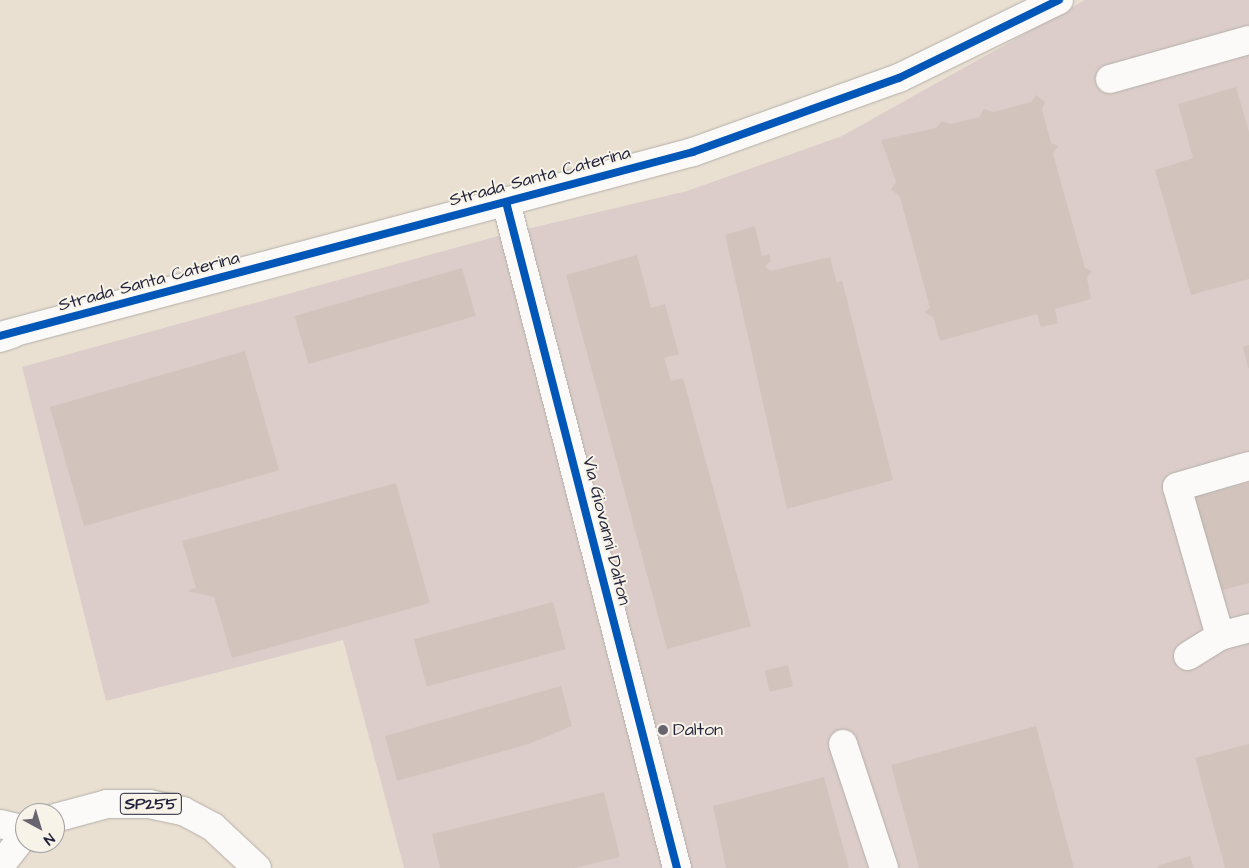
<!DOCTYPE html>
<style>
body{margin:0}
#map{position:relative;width:1249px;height:868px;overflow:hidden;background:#e9e0d2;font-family:"Architects Daughter",sans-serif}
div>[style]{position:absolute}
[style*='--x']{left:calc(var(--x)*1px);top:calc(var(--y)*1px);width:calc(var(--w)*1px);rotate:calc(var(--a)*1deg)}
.industrial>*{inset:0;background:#dccdca}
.building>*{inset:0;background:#d2c4bd;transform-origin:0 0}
.roads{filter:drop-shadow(0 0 1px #b3aea8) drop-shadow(0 0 1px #b3aea8)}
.minor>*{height:28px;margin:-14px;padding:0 14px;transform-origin:14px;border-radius:14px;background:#fcfaf8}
.major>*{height:28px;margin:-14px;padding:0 14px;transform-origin:14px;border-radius:14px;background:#fcfaf8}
.highway>*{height:28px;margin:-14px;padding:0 14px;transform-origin:14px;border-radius:14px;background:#fcfaf8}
.cycleway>*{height:8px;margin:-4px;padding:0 4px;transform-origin:4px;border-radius:4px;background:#0057b8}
.dots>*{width:14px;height:14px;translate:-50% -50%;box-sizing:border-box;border:2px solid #f7f3e8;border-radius:50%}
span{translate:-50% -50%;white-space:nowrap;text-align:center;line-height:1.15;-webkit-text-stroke:4px #f7f3e8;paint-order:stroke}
.shield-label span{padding:1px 4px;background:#f7f3e8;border:1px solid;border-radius:4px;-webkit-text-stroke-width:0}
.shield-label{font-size:16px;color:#22223b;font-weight:700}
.street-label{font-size:18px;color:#22223b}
.poi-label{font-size:18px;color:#22223b}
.left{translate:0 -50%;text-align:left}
.north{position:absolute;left:15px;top:803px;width:50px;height:50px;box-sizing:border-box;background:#f7f3e8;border:1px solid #a29fa3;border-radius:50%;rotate:141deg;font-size:14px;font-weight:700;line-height:20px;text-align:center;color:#22223b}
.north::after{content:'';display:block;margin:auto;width:18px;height:22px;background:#686470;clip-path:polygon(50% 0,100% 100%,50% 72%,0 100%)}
</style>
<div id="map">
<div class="industrial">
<div style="clip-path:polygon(1085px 0,1249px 0,1249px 868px,404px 868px,343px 640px,106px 701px,22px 367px,498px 236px,687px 191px,842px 136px)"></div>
</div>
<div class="building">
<div style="clip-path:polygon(1236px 87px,1249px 132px,1249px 279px,1191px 295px,1155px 170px,1193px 158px,1178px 104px)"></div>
<div style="clip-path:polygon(1036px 95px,1045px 102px,1042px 109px,1051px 143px,1058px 146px,1053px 154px,1085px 268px,1092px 271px,1087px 278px,1091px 299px,1055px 309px,1058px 323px,1041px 327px,1037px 314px,940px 341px,933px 317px,924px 312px,930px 308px,900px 197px,891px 189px,896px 182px,881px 140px,936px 128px,942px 121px,951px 124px,979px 117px,984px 109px,993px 112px,1031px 102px)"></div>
<div style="clip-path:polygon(755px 226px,762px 256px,769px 254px,771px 261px,765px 266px,770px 271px,830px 257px,837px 283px,842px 280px,893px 480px,787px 509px,725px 235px)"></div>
<div style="clip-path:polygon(637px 255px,651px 308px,665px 304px,679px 354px,664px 358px,671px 381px,683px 378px,751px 626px,667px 649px,566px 275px)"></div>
<div style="left:462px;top:268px;width:50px;height:174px;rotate:74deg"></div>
<div style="clip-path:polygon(1249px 345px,1249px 368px,1248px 368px,1243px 347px)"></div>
<div style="left:245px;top:351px;width:124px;height:203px;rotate:74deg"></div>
<div style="clip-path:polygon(396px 483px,430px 603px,232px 658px,214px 597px,187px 591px,196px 588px,182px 541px)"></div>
<div style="clip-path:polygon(1249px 483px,1249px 583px,1215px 592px,1190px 498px)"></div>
<div style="left:553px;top:602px;width:49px;height:144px;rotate:75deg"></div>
<div style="left:788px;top:665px;width:22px;height:24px;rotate:77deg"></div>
<div style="clip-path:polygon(561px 686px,572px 726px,529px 744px,397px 781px,385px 736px)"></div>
<div style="clip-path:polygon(1036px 726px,1074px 868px,919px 868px,891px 765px)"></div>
<div style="clip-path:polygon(1249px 744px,1249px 868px,1225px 868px,1195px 758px)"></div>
<div style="clip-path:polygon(824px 777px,849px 868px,726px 868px,713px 806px)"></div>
<div style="clip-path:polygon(604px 792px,620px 857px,574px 868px,440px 868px,432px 834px)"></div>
<div style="clip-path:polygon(1190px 856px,1194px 868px,1158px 868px,1157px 866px)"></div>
</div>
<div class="roads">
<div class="minor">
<div style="--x:1110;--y:79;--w:144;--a:-15.7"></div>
<div style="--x:506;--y:202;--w:688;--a:75.6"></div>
<div style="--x:0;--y:336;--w:717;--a:-14.87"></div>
<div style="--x:693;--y:152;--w:219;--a:-19.8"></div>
<div style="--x:899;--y:78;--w:178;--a:-26"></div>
<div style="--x:1220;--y:636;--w:155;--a:-106.1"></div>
<div style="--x:1177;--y:487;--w:75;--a:-16.3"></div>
<div style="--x:1188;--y:656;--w:38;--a:-32"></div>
<div style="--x:1220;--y:636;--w:30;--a:-15"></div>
<div style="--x:843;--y:744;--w:131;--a:71.7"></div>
</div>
<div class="major">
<div style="--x:0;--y:338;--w:13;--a:-18"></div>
<div style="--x:55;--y:818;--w:54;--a:-15.1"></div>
<div style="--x:107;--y:804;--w:42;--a:0"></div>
<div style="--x:149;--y:804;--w:35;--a:12"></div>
<div style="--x:183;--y:811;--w:34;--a:28"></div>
<div style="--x:213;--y:827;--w:60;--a:43"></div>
<div style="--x:0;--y:824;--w:26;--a:13"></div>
</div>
<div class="highway">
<div style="--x:0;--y:866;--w:41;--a:-52"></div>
</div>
</div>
<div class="cycleway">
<div style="--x:506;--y:202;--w:688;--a:75.6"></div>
<div style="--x:0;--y:336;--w:717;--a:-14.87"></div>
<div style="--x:693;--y:152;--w:219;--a:-19.8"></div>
<div style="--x:899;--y:78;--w:178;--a:-26"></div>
</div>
<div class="dots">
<div style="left:663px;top:730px;background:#686470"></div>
</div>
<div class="shield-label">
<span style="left:151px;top:804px">SP255</span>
</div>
<div class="street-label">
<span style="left:540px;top:177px;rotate:-15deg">Strada Santa Caterina</span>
<span style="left:149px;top:282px;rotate:-15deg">Strada Santa Caterina</span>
<span style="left:606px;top:531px;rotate:76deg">Via Giovanni Dalton</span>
</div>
<div class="poi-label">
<span class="left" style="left:673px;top:730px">Dalton</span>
</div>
<div class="north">N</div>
</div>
